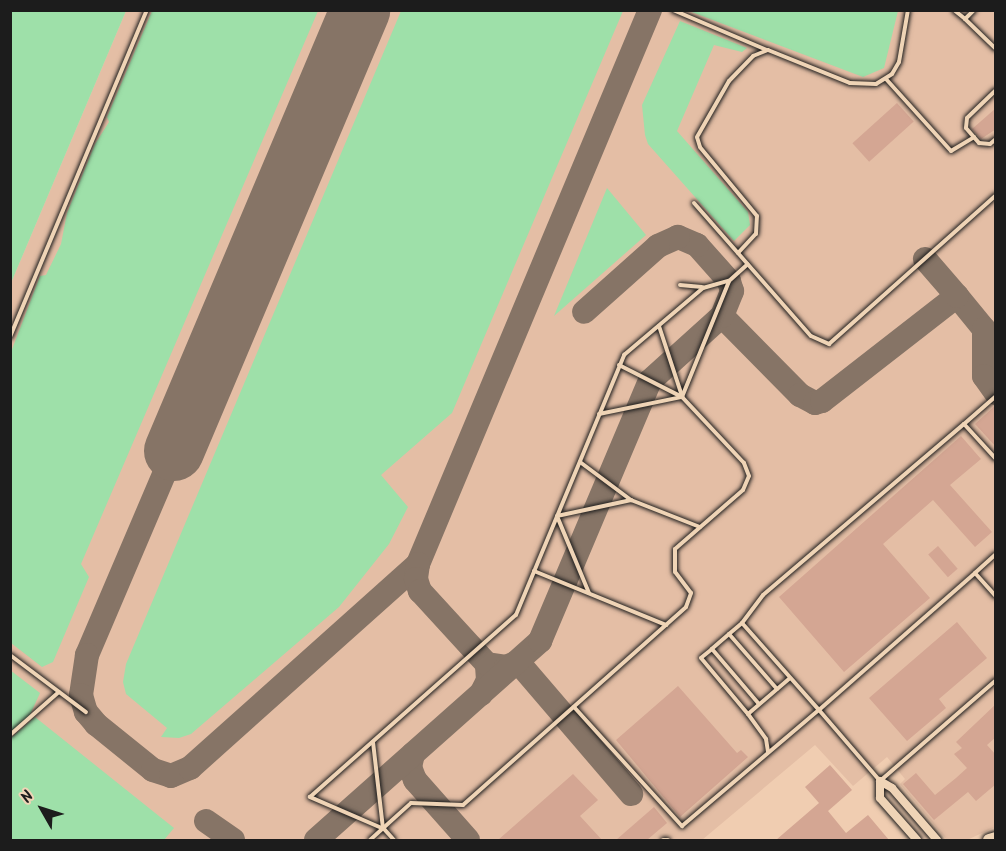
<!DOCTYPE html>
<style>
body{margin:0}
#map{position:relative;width:1006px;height:851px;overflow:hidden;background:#f0cdb1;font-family:Kalam,sans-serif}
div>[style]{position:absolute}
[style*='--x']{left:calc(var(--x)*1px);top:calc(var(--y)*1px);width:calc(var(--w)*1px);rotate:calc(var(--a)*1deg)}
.built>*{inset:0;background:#e4bea5}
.green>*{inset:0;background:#9ee0a9}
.taxiway>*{height:24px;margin:-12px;padding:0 12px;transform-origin:12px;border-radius:12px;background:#867466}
.runway>*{height:60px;margin:-30px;padding:0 30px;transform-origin:30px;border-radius:30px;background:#867466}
.building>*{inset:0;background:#d4a693;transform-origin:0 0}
.roads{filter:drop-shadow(0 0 2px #1c1c1c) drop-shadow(0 0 2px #1c1c1c)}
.lane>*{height:4px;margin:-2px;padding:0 2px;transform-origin:2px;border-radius:2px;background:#efd4b6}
.street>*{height:8px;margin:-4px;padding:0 4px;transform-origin:4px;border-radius:4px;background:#efd4b6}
.primary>*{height:12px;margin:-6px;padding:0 6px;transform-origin:6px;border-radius:6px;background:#efd4b6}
span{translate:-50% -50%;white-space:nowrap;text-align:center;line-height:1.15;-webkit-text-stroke:4.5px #efd4b6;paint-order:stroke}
.frame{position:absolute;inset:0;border:12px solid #1c1c1c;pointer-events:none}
.north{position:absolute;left:12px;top:779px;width:60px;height:60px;-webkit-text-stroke:4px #efd4b6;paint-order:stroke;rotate:309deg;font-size:16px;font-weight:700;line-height:24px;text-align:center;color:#1c1c1c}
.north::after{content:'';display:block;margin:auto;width:21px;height:27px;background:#1c1c1c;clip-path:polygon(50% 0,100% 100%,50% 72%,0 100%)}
</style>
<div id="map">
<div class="built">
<div style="clip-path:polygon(126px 11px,995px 11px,995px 827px,967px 840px,947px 840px,900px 784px,905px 779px,887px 757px,853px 786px,815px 745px,702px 840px,11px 840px,11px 283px)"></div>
</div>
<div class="green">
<div style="clip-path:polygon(11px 10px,126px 11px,11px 283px,10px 11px)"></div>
<div style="clip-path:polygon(152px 11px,318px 11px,81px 564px,89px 577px,53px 662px,42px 667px,11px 643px,11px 352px,40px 276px,46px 275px,61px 244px,67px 213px,95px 144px,109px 122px,107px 117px)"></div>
<div style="clip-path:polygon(401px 11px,623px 11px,452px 413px,381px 475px,408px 507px,389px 544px,339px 607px,191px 734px,179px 738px,161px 737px,167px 728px,126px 694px,123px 682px,126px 664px)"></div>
<div style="clip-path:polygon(689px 11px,898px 11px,884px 68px,863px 77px)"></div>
<div style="clip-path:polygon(680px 21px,747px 48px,742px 52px,714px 45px,677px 131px,748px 212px,750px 225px,734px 241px,648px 144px,645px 135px,642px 105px)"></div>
<div style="clip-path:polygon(607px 188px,646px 235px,554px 316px)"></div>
<div style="clip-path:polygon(10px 670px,40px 693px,29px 717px,10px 733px)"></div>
<div style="clip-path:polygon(35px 717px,174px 828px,164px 840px,11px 840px,11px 738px)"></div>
</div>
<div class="taxiway">
<div style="--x:957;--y:296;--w:43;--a:50.7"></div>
<div style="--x:984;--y:329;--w:47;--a:90"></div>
<div style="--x:984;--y:376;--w:21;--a:55"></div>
<div style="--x:722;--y:316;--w:111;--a:45.4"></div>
<div style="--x:800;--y:395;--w:17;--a:28"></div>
<div style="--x:815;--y:403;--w:7;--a:-16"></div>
<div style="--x:822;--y:401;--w:171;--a:-37.9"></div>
<div style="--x:957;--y:296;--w:49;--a:-130.9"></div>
<div style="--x:174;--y:451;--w:222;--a:113.1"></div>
<div style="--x:87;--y:655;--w:40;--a:98.5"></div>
<div style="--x:81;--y:695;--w:18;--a:74"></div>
<div style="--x:86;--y:712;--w:16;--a:50"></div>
<div style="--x:96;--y:724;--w:73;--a:38.9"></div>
<div style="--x:153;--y:770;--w:19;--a:18"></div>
<div style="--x:171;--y:776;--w:21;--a:-23"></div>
<div style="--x:190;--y:768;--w:306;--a:-41.8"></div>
<div style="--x:418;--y:564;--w:601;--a:-67.28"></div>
<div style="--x:418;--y:564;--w:15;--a:98"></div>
<div style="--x:416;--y:579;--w:13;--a:72"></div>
<div style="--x:420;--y:591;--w:99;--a:47.5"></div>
<div style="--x:481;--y:694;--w:16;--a:-63"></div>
<div style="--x:488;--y:680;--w:16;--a:-94"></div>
<div style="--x:487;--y:664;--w:19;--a:9"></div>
<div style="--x:506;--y:667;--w:13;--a:-23"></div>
<div style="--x:518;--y:662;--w:174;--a:49.4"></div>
<div style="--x:413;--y:754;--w:13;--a:103"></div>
<div style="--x:410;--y:767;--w:14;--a:69"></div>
<div style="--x:415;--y:780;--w:80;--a:48.5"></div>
<div style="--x:206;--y:821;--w:33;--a:35"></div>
<div style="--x:316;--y:840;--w:300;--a:-41.6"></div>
<div style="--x:540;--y:641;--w:282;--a:-67.1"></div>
<div style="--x:650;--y:381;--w:97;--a:-42.1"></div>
<div style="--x:722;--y:316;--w:27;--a:-68"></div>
<div style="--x:732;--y:291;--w:10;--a:-107"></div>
<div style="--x:729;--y:281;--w:48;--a:-131.6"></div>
<div style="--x:697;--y:245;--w:21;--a:-157"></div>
<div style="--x:678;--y:237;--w:22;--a:156"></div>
<div style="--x:658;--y:246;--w:99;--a:138.3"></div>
</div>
<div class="runway">
<div style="--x:174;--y:451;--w:479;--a:-67.1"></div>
</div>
<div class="building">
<div style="left:897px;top:103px;width:25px;height:60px;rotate:48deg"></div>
<div style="clip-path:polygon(996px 108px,996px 129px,981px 139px,972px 129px)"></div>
<div style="clip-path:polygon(996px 405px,996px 447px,975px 424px)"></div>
<div style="clip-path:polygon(961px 436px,981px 459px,950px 485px,992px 532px,975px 547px,933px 500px,883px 544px,930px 598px,844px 672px,779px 597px)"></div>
<div style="left:938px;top:546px;width:30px;height:13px;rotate:49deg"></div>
<div style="clip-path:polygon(957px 622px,987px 658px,939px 699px,946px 708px,907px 741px,869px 698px)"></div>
<div style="clip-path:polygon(678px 686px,737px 753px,741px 750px,748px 757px,680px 817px,616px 740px)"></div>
<div style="clip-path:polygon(996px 704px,996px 737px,987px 745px,996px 755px,996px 784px,976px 801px,968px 792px,934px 820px,903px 784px,916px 773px,935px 795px,956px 778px,967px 768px,954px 754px,962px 748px,956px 742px)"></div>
<div style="clip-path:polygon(830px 765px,852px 790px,828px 811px,846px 833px,868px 815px,889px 840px,776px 840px,819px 803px,805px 787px)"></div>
<div style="clip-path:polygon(573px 774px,598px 800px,580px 816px,602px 840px,498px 840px)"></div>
<div style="clip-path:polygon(654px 807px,667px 823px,647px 840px,616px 840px)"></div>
</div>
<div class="roads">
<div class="lane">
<div style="--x:673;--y:10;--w:102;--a:23.1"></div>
<div style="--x:954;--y:10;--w:14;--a:39"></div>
<div style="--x:965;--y:19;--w:13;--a:-45"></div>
<div style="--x:965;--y:19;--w:43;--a:44.1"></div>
<div style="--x:886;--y:79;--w:97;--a:47.9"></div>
<div style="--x:951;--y:151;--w:27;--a:-31"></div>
<div style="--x:996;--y:90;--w:40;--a:136"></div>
<div style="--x:967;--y:118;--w:10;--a:96"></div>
<div style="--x:966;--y:128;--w:20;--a:49"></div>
<div style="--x:979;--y:143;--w:11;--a:5"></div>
<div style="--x:990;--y:144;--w:8;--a:-40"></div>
<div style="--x:694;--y:203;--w:177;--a:48.7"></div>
<div style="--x:811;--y:336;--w:20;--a:24"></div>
<div style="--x:829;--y:344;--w:224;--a:-41.7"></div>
<div style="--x:738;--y:253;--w:26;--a:-47"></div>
<div style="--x:756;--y:234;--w:18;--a:-87"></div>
<div style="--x:757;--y:216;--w:89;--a:-129.6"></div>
<div style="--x:700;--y:147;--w:10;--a:-107"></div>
<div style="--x:697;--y:137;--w:64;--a:-60.3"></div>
<div style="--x:729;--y:81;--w:35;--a:-46"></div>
<div style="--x:753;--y:56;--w:16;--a:-22"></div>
<div style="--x:768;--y:50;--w:88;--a:21.9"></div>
<div style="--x:850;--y:83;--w:26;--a:2"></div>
<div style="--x:876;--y:84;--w:19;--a:-32"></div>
<div style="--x:892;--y:74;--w:14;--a:-60"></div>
<div style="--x:899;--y:62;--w:53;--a:-80.2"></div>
<div style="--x:680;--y:285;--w:22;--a:5"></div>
<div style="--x:659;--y:326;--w:74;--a:71.8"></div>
<div style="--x:10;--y:337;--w:355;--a:-67.3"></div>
<div style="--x:619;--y:365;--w:71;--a:26.9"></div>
<div style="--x:599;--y:414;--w:85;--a:-11.6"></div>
<div style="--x:964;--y:424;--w:43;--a:-41.2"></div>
<div style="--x:580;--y:462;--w:64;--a:36.7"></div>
<div style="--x:631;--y:500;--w:74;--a:21.4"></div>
<div style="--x:996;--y:554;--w:28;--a:138"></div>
<div style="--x:975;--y:573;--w:31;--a:48"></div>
<div style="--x:534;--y:571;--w:143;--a:22.2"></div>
<div style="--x:589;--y:593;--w:83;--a:-112.6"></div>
<div style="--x:557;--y:516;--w:76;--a:-12.2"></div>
<div style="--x:742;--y:623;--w:35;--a:-53"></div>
<div style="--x:763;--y:595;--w:264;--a:-40.4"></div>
<div style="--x:964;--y:424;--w:47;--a:47.6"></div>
<div style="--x:729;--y:634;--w:23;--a:139"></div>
<div style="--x:712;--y:649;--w:72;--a:49.5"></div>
<div style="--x:712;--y:649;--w:14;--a:141"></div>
<div style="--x:701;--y:658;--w:73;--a:50"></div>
<div style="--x:748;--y:714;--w:31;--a:54"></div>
<div style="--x:766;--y:739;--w:13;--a:81"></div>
<div style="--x:10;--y:655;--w:95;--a:36.9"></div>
<div style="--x:777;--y:689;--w:73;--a:-131.1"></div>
<div style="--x:729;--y:634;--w:17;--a:-40"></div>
<div style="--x:742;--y:623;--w:116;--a:48.5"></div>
<div style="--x:819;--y:710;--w:208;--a:-41.3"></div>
<div style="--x:574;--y:707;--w:161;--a:47.8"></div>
<div style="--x:682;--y:826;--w:180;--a:-40.3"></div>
<div style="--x:819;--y:710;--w:94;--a:49.3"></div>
<div style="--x:880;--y:781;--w:154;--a:-41"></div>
<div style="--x:748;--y:714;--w:55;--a:-40.6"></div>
<div style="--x:10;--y:735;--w:65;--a:-41.3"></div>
<div style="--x:373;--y:742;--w:87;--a:83.4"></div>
<div style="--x:370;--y:840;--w:55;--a:-42.1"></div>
<div style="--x:411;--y:803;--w:52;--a:2.2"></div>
<div style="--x:463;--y:805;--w:298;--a:-41.6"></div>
<div style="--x:686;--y:607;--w:15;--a:-70"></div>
<div style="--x:691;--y:593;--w:26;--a:-127"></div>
<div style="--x:675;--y:572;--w:23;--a:-90"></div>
<div style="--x:675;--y:549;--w:90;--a:-40.9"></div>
<div style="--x:743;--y:490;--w:15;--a:-67"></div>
<div style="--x:749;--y:476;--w:14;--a:-111"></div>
<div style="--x:744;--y:463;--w:91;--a:-133.2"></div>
<div style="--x:682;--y:397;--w:125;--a:-67.9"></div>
<div style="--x:729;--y:281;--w:25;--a:-42"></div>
<div style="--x:394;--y:840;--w:15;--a:-132"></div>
<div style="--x:384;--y:829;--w:81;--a:-156.6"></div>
<div style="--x:310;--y:797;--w:275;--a:-41.5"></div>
<div style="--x:516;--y:615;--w:282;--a:-67.4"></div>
<div style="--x:624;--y:355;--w:104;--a:-40.3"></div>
<div style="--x:703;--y:288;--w:26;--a:-16"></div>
<div style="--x:663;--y:840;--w:5;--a:0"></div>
</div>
<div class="street">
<div style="--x:880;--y:781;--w:14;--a:30"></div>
<div style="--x:892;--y:788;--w:69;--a:49.1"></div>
<div style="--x:880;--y:781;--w:17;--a:90"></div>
<div style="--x:880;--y:798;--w:56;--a:48.6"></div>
</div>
<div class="primary">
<div style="--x:989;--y:840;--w:7;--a:-16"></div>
</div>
</div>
<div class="frame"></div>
<div class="north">N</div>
</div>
